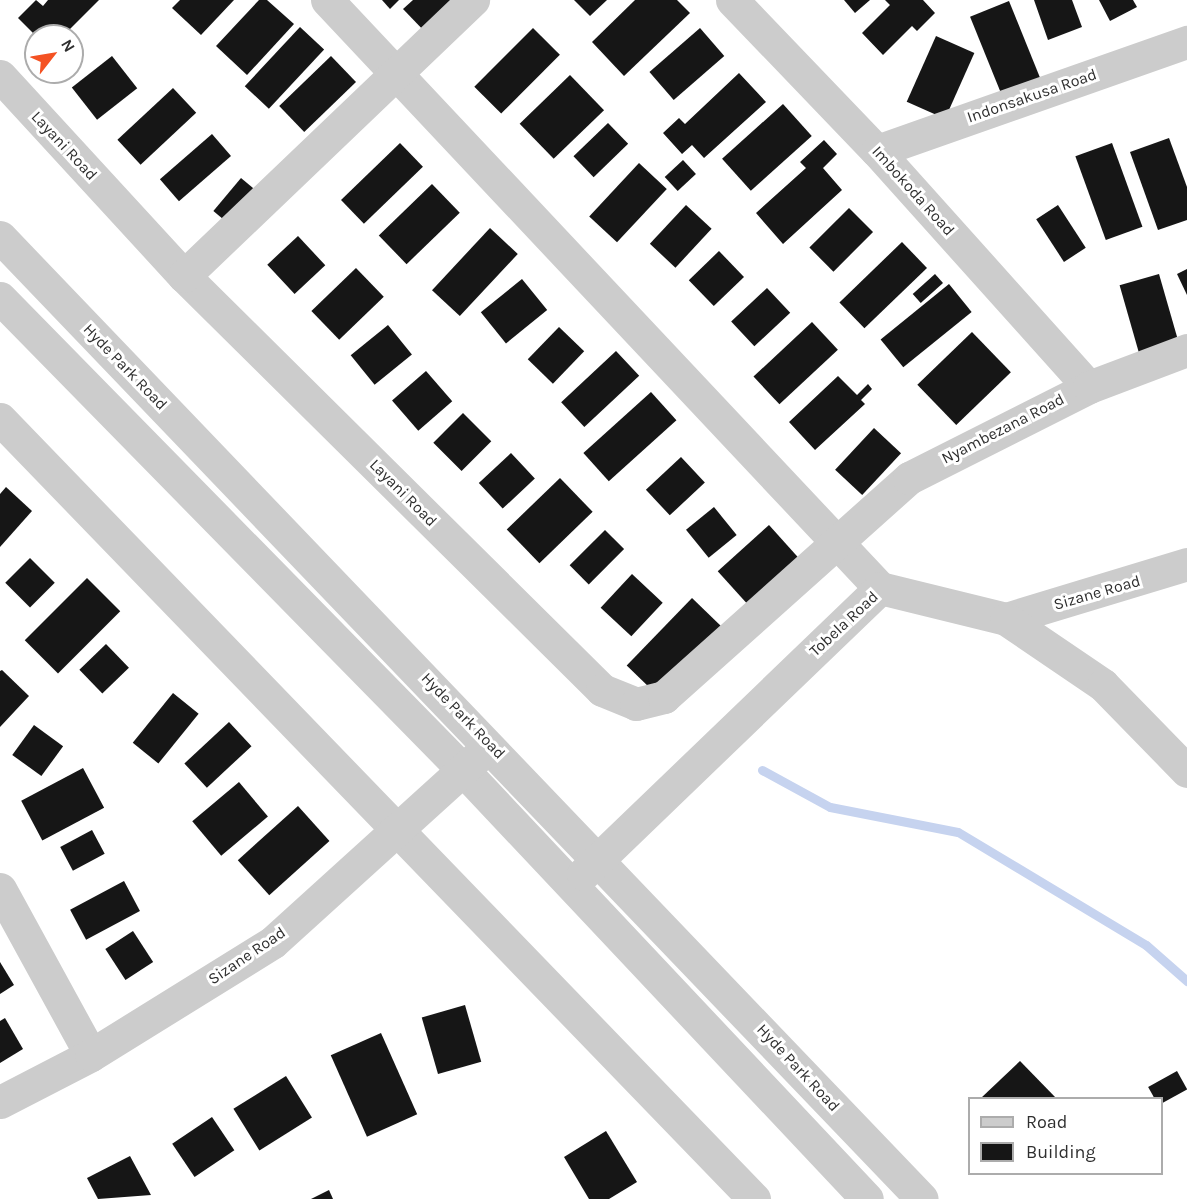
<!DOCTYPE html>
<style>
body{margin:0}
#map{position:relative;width:1187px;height:1199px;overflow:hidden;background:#fff;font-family:Karla,sans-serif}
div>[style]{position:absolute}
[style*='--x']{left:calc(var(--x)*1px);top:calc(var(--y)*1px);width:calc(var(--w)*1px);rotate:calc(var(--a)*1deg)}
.stream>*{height:9px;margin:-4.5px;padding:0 4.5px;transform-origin:4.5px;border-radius:4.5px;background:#c6d3ef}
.building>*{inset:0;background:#161616;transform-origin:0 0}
.minor>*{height:33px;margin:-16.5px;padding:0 16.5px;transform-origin:16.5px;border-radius:16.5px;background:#ccc}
span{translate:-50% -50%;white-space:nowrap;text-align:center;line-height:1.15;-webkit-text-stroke:6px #fff;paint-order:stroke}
.street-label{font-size:16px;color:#2f2f2f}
.legend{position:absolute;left:968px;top:1097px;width:195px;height:78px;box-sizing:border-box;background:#fff;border:2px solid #acacac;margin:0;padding:8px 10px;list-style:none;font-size:18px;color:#2f2f2f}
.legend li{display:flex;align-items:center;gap:12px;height:30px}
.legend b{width:30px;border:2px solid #acacac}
.north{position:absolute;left:24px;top:24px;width:60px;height:60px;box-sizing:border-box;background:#fff;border:2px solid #acacac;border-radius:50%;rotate:59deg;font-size:16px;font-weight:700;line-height:24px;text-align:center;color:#2f2f2f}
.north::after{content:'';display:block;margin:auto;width:21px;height:27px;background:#f45223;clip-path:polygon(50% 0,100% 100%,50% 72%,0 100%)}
</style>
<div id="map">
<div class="stream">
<div style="--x:762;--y:770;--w:77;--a:28.6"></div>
<div style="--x:830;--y:807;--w:130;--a:11.1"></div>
<div style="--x:958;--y:832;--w:219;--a:31"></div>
<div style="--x:1146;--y:945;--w:55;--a:41.3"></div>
</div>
<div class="building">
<div style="clip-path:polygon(36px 0,43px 6px,48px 0,99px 0,63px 36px,36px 36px,18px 18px)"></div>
<div style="clip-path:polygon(180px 0,234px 0,201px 35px,172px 8px)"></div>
<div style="clip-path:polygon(259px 0,267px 0,294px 24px,247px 75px,216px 46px)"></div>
<div style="clip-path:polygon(382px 0,399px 0,390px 9px)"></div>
<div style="clip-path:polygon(413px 0,466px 0,428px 35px,403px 9px)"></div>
<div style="clip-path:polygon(574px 0,607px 0,590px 16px)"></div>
<div style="clip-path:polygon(635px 0,677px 0,690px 13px,624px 76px,592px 42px)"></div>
<div style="clip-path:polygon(844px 0,870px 0,855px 13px)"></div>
<div style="clip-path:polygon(885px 0,923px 0,935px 13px,917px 31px,912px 26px,883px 55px,862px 33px,890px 5px)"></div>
<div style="clip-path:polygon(1034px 0,1072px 0,1082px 27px,1048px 40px)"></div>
<div style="clip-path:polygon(1099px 0,1133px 0,1137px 7px,1110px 21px)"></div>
<div style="left:1009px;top:1px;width:88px;height:42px;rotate:68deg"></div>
<div style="left:300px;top:27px;width:33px;height:81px;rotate:43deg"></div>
<div style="left:533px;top:28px;width:38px;height:83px;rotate:45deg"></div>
<div style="left:700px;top:28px;width:37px;height:67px;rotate:49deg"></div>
<div style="left:936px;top:36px;width:42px;height:72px;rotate:24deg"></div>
<div style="left:112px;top:56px;width:41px;height:51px;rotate:52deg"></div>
<div style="left:331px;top:56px;width:36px;height:72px;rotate:46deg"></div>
<div style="clip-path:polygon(739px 73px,766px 102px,704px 158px,692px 145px,682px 154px,663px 133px,679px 118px,685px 124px)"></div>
<div style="left:570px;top:75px;width:49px;height:70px;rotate:46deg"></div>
<div style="left:173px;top:88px;width:34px;height:76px;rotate:47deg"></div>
<div style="left:783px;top:104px;width:43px;height:82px;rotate:48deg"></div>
<div style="left:608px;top:123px;width:29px;height:48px;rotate:46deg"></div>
<div style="left:212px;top:134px;width:29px;height:69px;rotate:49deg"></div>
<div style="clip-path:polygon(1169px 138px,1187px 187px,1187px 220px,1158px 230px,1130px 152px)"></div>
<div style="clip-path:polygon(824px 140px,837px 154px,823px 168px,842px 190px,783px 244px,756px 213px,806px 168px,800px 162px)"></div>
<div style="left:400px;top:143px;width:33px;height:82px;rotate:46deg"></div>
<div style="left:1112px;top:143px;width:89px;height:39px;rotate:70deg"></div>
<div style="left:683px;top:160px;width:19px;height:25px;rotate:47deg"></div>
<div style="left:639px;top:163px;width:38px;height:73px;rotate:43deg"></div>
<div style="left:241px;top:178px;width:25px;height:43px;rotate:40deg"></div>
<div style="left:432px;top:184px;width:40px;height:74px;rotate:46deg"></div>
<div style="left:686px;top:205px;width:35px;height:53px;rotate:43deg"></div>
<div style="left:1058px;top:205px;width:51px;height:26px;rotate:57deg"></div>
<div style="left:849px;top:208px;width:34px;height:56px;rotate:45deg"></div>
<div style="left:490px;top:228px;width:38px;height:85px;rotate:43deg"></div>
<div style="left:298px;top:236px;width:40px;height:42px;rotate:47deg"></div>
<div style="left:902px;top:242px;width:36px;height:87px;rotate:46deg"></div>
<div style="left:719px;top:251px;width:36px;height:42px;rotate:46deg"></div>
<div style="left:356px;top:268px;width:40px;height:62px;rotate:46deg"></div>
<div style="clip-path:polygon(1187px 269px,1187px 295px,1177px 274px)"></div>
<div style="left:935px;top:274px;width:12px;height:30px;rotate:48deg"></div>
<div style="left:1159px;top:274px;width:75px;height:41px;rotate:74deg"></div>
<div style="left:522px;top:279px;width:40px;height:53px;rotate:51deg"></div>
<div style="left:949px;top:284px;width:36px;height:88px;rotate:51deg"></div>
<div style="left:767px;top:288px;width:34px;height:49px;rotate:47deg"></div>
<div style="left:812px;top:322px;width:38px;height:80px;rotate:47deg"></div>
<div style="left:388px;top:325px;width:38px;height:48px;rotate:51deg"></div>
<div style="left:559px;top:327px;width:35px;height:45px;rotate:44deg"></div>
<div style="left:972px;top:332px;width:56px;height:76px;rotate:46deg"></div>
<div style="left:616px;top:351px;width:34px;height:75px;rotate:47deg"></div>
<div style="left:426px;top:371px;width:40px;height:45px;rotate:49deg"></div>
<div style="clip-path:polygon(838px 376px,857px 395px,868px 384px,872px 389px,861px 400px,865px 404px,815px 450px,789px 422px)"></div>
<div style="left:651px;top:392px;width:38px;height:91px;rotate:48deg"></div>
<div style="left:463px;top:413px;width:40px;height:42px;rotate:45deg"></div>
<div style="left:874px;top:428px;width:37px;height:57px;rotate:43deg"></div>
<div style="left:511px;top:453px;width:35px;height:44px;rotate:47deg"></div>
<div style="left:681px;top:457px;width:35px;height:48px;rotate:47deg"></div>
<div style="left:560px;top:478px;width:47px;height:74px;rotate:46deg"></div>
<div style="clip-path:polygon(6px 487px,32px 511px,0 547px,0 494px)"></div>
<div style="left:714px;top:507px;width:36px;height:36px;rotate:51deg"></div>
<div style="left:769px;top:525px;width:47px;height:69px;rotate:48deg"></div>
<div style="left:605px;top:530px;width:27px;height:50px;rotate:45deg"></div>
<div style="left:30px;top:558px;width:35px;height:35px;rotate:45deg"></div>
<div style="left:632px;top:574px;width:42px;height:46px;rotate:43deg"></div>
<div style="left:87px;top:578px;width:47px;height:88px;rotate:45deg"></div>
<div style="left:692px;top:598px;width:46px;height:94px;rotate:44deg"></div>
<div style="left:106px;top:644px;width:33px;height:37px;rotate:46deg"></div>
<div style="clip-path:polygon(2px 670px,29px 696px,0 727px,0 671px)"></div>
<div style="left:173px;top:693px;width:33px;height:64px;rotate:39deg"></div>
<div style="left:229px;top:722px;width:33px;height:61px;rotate:47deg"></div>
<div style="left:34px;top:725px;width:36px;height:37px;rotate:36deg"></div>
<div style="left:83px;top:768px;width:45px;height:70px;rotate:62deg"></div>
<div style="left:239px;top:782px;width:45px;height:61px;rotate:50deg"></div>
<div style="left:298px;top:806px;width:47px;height:81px;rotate:48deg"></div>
<div style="left:92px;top:830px;width:27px;height:36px;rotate:62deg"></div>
<div style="left:124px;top:881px;width:34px;height:61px;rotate:62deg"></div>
<div style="left:133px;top:931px;width:37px;height:33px;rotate:57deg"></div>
<div style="clip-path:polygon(0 962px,14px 985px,0 994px)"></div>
<div style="left:465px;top:1005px;width:59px;height:45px;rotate:74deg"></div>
<div style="clip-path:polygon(5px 1018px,23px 1049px,0 1063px,0 1021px)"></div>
<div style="left:381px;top:1033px;width:89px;height:55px;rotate:66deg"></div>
<div style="clip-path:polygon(1020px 1061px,1056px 1098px,981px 1098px)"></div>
<div style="left:1177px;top:1071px;width:21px;height:33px;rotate:61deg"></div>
<div style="left:286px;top:1076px;width:49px;height:62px;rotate:58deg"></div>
<div style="left:212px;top:1117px;width:40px;height:48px;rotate:56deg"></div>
<div style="clip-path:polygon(606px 1131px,637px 1182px,609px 1199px,589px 1199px,564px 1157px)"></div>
<div style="clip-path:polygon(130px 1156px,151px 1195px,98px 1199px,87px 1178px)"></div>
<div style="clip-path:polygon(329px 1190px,333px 1199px,311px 1199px)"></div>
</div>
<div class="minor">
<div style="--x:327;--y:0;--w:807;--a:46.76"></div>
<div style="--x:732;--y:0;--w:209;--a:46.2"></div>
<div style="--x:877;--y:151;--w:317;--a:48.1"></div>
<div style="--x:0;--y:76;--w:272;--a:47.4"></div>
<div style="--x:184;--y:276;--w:588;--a:44.72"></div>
<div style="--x:602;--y:690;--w:37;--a:22"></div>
<div style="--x:636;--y:704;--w:29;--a:-14"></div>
<div style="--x:664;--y:697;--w:329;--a:-41.8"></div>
<div style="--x:909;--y:478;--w:202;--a:-26.8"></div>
<div style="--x:1089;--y:387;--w:105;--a:-20.7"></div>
<div style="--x:877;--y:151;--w:329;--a:-19.4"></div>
<div style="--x:0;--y:237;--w:1332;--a:46.22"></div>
<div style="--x:184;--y:276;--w:400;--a:-43.7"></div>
<div style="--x:0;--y:298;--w:661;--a:45.55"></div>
<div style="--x:463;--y:770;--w:589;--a:46.72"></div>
<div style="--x:0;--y:419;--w:1085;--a:45.97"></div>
<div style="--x:1006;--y:619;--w:189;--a:-16.9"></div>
<div style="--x:583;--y:874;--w:412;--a:-43.9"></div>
<div style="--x:880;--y:588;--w:130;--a:13.8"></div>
<div style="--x:1006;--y:619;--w:117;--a:34.2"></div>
<div style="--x:1103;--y:685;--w:120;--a:45.7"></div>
<div style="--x:0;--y:889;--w:189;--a:61.3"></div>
<div style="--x:0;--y:1102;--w:102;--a:-27.3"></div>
<div style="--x:91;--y:1055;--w:214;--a:-31.8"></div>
<div style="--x:273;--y:942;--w:277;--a:-42.2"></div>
</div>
<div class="street-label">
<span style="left:1032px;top:96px;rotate:-19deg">Indonsakusa Road</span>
<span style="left:64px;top:146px;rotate:47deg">Layani Road</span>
<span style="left:913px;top:191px;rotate:48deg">Imbokoda Road</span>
<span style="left:125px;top:367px;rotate:46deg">Hyde Park Road</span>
<span style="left:1003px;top:429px;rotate:-27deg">Nyambezana Road</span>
<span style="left:403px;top:493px;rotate:45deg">Layani Road</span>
<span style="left:1097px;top:593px;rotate:-16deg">Sizane Road</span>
<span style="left:844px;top:624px;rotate:-43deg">Tobela Road</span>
<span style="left:463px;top:716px;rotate:46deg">Hyde Park Road</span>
<span style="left:247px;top:956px;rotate:-34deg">Sizane Road</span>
<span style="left:798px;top:1068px;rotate:47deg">Hyde Park Road</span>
</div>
<ul class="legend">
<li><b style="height:8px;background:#ccc"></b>Road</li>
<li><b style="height:16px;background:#161616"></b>Building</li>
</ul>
<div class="north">N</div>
</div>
